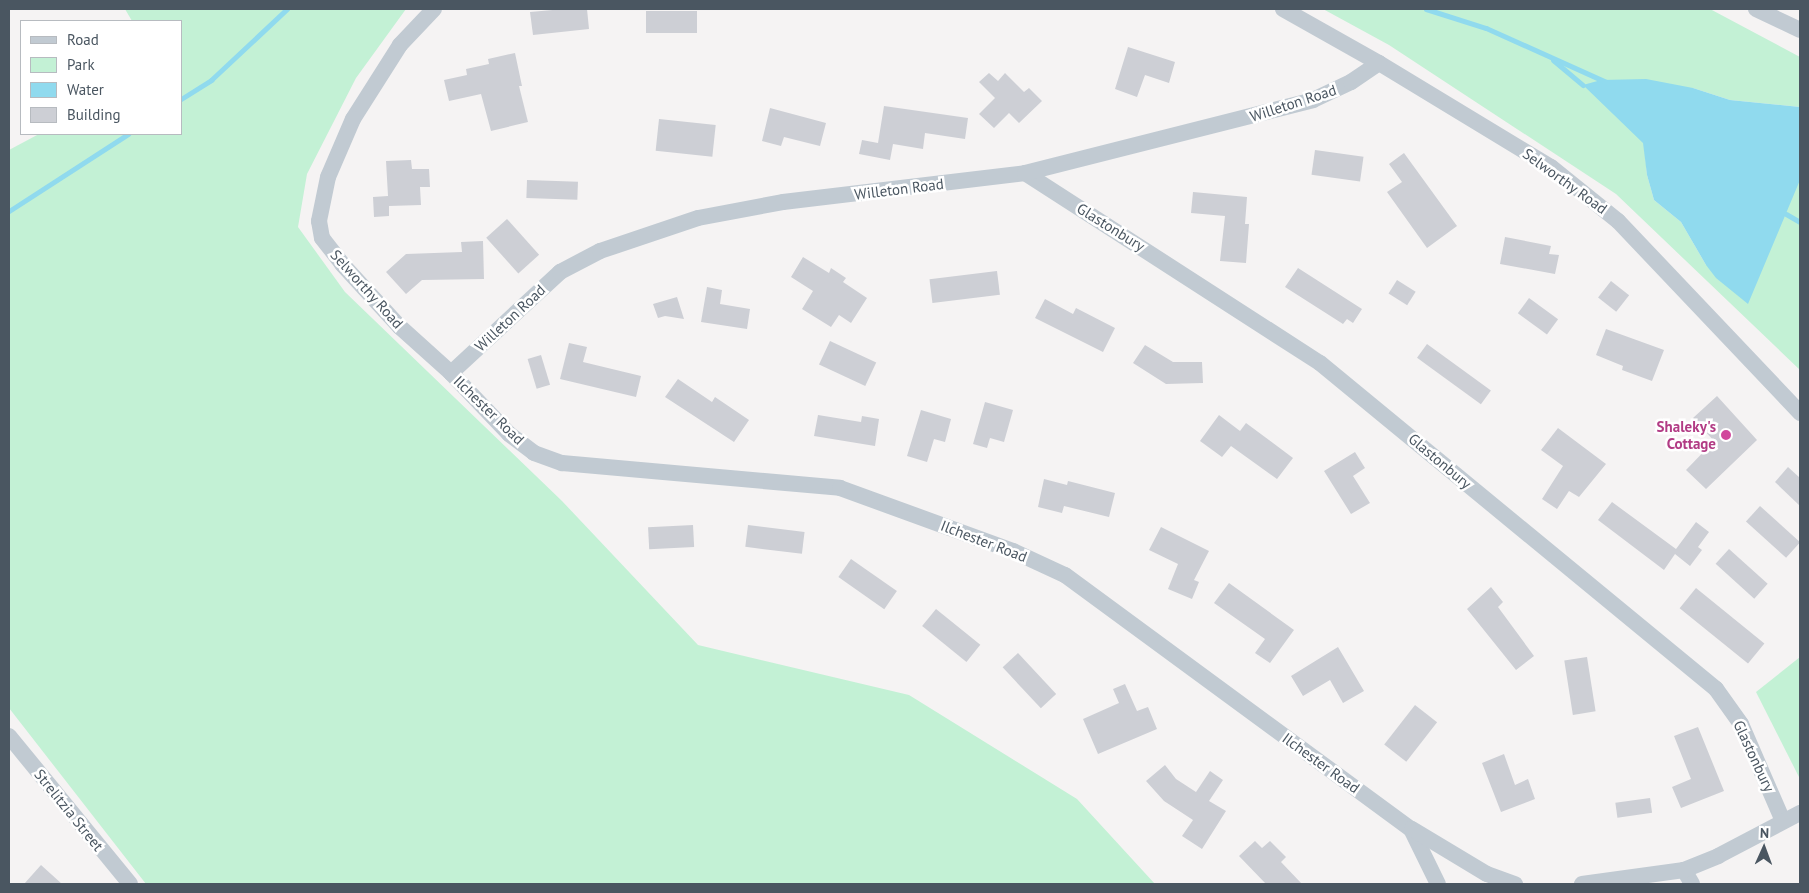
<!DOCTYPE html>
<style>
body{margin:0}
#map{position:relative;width:1809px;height:893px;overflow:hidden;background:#f5f3f3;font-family:"PT Sans",sans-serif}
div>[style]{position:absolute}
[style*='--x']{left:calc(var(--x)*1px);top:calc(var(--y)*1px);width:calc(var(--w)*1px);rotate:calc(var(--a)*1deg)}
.green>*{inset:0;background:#c3f1d5}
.water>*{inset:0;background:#90daee}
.stream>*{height:5px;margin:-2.5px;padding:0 2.5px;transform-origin:2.5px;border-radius:2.5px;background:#90daee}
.building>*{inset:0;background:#cdcfd5;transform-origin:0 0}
.minor>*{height:16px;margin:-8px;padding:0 8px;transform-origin:8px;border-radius:8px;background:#c1cad2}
.dots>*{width:14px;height:14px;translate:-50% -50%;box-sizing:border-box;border:2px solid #fff;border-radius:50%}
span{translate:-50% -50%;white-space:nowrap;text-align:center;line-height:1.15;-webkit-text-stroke:5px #fff;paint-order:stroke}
.street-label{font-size:15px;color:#4a5661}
.hotel-label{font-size:15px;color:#b23c85;font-weight:700}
.right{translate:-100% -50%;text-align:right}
.frame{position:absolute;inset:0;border:10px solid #4a5661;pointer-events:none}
.legend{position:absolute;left:20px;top:20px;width:162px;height:115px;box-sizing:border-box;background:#fff;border:1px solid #b7bbc0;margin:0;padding:6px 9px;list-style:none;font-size:15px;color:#4a5661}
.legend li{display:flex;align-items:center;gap:10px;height:25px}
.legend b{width:25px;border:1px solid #b7bbc0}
.north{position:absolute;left:1739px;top:823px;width:50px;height:50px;-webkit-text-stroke:4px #fff;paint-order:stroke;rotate:2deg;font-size:14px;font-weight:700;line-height:20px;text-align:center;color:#4a5661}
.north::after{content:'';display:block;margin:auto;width:18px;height:22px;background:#4a5661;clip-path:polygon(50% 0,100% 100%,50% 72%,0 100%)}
</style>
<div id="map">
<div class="green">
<div style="clip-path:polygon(125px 9px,406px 9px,356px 78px,307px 174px,298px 227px,345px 292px,562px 501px,698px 645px,909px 695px,1077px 799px,1155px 884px,146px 884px,9px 708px,9px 150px,39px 134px,181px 134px,181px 21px,132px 21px)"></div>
<div style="clip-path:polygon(1323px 9px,1710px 9px,1800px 57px,1800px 107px,1730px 100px,1693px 88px,1627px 126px,1644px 143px,1647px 175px,1654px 200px,1681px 222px,1706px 265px,1800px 180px,1800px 370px,1616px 194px,1389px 45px)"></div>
<div style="clip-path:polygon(1800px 657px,1800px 779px,1756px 692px)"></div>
</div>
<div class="water">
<div style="clip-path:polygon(1646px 79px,1693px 88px,1730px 100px,1800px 107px,1800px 180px,1748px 304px,1716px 278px,1706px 265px,1681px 222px,1654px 200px,1647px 175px,1643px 143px,1583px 85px,1601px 80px)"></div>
</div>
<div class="stream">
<div style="--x:1426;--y:9;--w:63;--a:17.6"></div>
<div style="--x:1486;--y:28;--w:132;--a:24.2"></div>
<div style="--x:1553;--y:60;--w:39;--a:40"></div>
<div style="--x:181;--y:99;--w:36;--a:-32"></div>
<div style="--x:211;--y:80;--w:104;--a:-43.1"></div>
<div style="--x:9;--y:211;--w:142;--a:-32.9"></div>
<div style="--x:1786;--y:214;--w:16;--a:30"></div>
</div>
<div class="building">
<div style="clip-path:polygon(564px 9px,587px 9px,589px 29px,533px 35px,530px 12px)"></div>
<div style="left:646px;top:11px;width:51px;height:22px"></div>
<div style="clip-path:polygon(1128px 47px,1175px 62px,1169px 83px,1145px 75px,1137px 97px,1115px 89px)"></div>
<div style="clip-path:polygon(515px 53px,522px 86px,519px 86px,528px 122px,491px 131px,481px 94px,449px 101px,444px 80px,467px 75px,466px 69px,489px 64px,488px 59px)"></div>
<div style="clip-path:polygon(989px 73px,998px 81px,1005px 73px,1024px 92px,1029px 88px,1042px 101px,1019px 123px,1009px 113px,994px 128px,979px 114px,995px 98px,979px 82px)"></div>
<div style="clip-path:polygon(884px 106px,968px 118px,965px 139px,925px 133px,923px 149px,893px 144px,890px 160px,859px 154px,862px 140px,878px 143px)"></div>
<div style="clip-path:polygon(770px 108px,826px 123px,820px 146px,784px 137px,781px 146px,762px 141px)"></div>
<div style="left:659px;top:119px;width:57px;height:32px;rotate:6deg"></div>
<div style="left:1315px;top:150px;width:49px;height:25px;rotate:8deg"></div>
<div style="clip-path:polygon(1404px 153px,1457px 226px,1427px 248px,1387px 192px,1402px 182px,1389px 164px)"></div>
<div style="clip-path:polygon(411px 160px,412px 169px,429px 169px,430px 187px,420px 187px,421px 205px,389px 206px,389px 216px,374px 217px,373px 197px,388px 196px,386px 161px)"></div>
<div style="left:527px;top:180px;width:51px;height:18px;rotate:2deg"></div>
<div style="clip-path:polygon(1193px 192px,1247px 197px,1245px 224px,1249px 224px,1246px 263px,1220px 261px,1225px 216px,1191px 213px)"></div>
<div style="left:507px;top:219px;width:48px;height:28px;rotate:48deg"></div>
<div style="clip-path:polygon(1505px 237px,1551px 246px,1549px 254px,1559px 255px,1555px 274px,1500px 264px)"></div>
<div style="clip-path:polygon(483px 241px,484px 279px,422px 280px,406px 294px,386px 272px,406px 254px,462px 252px,461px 242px)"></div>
<div style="clip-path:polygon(803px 257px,829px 273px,831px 268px,846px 278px,843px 282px,867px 298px,851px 323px,839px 315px,831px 327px,802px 309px,813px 291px,791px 277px)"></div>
<div style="clip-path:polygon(1298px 268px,1362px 309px,1353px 323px,1347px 319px,1343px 324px,1285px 287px)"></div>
<div style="left:997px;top:271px;width:24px;height:68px;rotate:83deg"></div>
<div style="left:1397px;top:280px;width:22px;height:16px;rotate:32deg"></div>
<div style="left:1611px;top:281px;width:23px;height:21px;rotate:38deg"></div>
<div style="clip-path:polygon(707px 287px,722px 290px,720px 304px,750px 309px,747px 329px,701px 322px)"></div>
<div style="clip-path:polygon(677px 297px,684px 319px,665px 316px,658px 318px,653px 304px)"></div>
<div style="left:1529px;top:298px;width:36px;height:19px;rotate:36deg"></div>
<div style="clip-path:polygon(1045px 299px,1073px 314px,1076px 308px,1115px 328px,1103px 352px,1035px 318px)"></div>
<div style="clip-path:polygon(1606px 329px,1664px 350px,1652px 381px,1622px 370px,1623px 366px,1596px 355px)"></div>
<div style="left:830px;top:341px;width:51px;height:26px;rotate:25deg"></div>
<div style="clip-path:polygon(569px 343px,587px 347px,583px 362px,641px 376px,636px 397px,560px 379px)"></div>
<div style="left:1427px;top:344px;width:79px;height:17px;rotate:36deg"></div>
<div style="clip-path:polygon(1145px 345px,1173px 362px,1202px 362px,1203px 383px,1166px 384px,1133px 363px)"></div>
<div style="left:541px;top:355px;width:31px;height:14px;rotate:73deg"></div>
<div style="clip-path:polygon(678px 379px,712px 402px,715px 397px,749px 420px,734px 442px,665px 397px)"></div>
<div style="clip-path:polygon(1717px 396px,1757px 440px,1706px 489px,1686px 470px,1714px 441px,1693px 418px)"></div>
<div style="clip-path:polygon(985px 402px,1013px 410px,1004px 442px,990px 438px,987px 448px,973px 444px)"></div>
<div style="clip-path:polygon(921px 410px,951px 419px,945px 442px,934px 439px,927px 462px,907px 456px)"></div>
<div style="clip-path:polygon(818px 415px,861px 422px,862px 416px,879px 419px,875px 446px,814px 436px)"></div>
<div style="clip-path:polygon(1219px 415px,1240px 431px,1246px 423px,1293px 458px,1277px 479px,1231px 446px,1222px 457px,1200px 441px)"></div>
<div style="clip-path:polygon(1558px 428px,1606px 464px,1579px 497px,1569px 491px,1557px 509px,1542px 499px,1563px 466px,1541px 450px)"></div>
<div style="clip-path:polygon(1355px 452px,1365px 468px,1353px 476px,1370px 503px,1351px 514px,1324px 471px)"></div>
<div style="clip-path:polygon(1788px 467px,1800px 478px,1800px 506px,1775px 482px)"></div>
<div style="clip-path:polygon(1044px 479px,1067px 485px,1068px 481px,1115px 493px,1109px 517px,1064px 506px,1062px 513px,1038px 507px)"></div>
<div style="clip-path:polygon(1612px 502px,1676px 549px,1696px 522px,1709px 532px,1698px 547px,1702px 550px,1690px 566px,1675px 554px,1664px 570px,1598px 520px)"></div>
<div style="left:1760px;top:506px;width:54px;height:21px;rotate:42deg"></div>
<div style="left:693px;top:525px;width:22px;height:45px;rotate:87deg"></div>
<div style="left:748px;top:525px;width:57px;height:22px;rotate:7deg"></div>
<div style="clip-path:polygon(1161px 527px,1209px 551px,1194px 580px,1199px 582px,1192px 599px,1168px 589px,1178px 564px,1149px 550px)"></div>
<div style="left:1729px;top:549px;width:52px;height:20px;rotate:42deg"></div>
<div style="left:851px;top:559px;width:56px;height:22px;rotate:35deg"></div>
<div style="clip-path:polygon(1229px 583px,1294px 630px,1270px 663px,1255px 653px,1265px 639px,1214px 603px)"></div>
<div style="clip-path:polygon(1491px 587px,1503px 602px,1498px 607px,1534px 656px,1516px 670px,1467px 609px)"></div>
<div style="left:1696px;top:588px;width:88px;height:26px;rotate:39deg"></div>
<div style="left:936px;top:609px;width:57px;height:22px;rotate:39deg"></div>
<div style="clip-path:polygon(1338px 647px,1364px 691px,1343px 703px,1330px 680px,1303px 696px,1291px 676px)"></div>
<div style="left:1018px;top:653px;width:56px;height:21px;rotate:47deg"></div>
<div style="left:1587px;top:657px;width:55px;height:23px;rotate:81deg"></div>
<div style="clip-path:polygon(1125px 684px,1137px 711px,1148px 707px,1157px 729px,1098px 754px,1083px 719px,1119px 703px,1113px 689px)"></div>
<div style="left:1415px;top:705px;width:28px;height:50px;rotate:38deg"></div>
<div style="clip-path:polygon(1698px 727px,1724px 791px,1681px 808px,1672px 787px,1691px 779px,1674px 736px)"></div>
<div style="clip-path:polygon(1504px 754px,1515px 785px,1528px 779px,1535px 799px,1501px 812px,1482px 763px)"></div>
<div style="clip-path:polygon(1165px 765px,1176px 779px,1196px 792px,1210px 771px,1223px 780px,1209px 801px,1226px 811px,1202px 849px,1182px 836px,1193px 820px,1164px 801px,1146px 781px)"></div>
<div style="left:1650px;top:798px;width:15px;height:35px;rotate:82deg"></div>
<div style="clip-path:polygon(1255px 841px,1262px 848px,1270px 841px,1286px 857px,1281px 862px,1302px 884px,1266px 884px,1239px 856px)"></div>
<div style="clip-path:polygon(41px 865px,62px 884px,24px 884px)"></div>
</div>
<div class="minor">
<div style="--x:434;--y:9;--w:50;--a:133.4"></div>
<div style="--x:400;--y:45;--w:88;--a:122.4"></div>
<div style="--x:353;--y:119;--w:63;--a:113.3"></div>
<div style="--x:328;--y:177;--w:45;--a:101.6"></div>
<div style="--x:319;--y:221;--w:17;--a:80"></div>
<div style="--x:322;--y:238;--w:33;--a:52"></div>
<div style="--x:342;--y:264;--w:86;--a:47.4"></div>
<div style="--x:400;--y:327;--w:69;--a:42"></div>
<div style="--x:451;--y:373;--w:84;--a:46.4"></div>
<div style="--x:509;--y:434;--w:31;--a:37"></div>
<div style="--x:534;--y:453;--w:30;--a:20"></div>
<div style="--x:562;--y:463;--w:279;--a:5.1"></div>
<div style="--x:840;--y:488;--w:184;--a:20"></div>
<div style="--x:1013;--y:551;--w:57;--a:24.8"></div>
<div style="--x:1065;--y:575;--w:429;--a:36.3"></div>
<div style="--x:1411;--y:829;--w:61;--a:63.9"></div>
<div style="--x:1283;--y:9;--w:110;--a:29.4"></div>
<div style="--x:1379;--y:63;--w:201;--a:31.2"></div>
<div style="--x:1551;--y:167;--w:86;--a:38.9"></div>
<div style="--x:1618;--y:221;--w:265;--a:46.5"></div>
<div style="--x:1756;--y:9;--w:49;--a:25.5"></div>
<div style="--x:1025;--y:173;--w:351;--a:32.8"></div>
<div style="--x:1320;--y:363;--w:513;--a:39.46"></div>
<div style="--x:1716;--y:689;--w:43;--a:54.5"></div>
<div style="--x:1741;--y:724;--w:106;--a:66.6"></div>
<div style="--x:451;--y:373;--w:149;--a:-42.8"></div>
<div style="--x:560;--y:272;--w:45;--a:-27.7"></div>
<div style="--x:600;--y:251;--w:103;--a:-18.6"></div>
<div style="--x:698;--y:218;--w:86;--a:-10.7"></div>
<div style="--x:783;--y:202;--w:244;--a:-6.8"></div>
<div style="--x:1025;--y:173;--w:297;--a:-14.2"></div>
<div style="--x:1313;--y:100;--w:42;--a:-25.3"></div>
<div style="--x:1351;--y:82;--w:34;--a:-34"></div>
<div style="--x:9;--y:736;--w:191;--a:50.7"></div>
<div style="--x:1412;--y:829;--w:87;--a:31"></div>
<div style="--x:1487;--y:874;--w:30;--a:20"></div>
<div style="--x:1684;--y:870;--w:16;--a:60"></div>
<div style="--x:1582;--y:884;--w:103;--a:-7.8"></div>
<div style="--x:1684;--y:870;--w:37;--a:-22"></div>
<div style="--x:1718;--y:856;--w:93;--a:-27.7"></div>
</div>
<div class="dots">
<div style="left:1726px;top:435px;background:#d1479c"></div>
</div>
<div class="street-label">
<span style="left:1293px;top:103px;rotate:-18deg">Willeton Road</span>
<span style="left:1565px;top:181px;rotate:36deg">Selworthy Road</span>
<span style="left:899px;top:189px;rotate:-7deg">Willeton Road</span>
<span style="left:1111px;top:227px;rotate:32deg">Glastonbury</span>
<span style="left:367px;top:289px;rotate:48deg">Selworthy Road</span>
<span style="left:510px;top:318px;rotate:-43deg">Willeton Road</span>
<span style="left:489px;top:410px;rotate:44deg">Ilchester Road</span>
<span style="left:1440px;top:461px;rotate:40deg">Glastonbury</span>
<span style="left:984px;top:541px;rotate:21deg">Ilchester Road</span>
<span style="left:1754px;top:756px;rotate:65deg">Glastonbury</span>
<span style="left:1321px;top:763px;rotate:36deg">Ilchester Road</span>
<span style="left:69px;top:810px;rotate:51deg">Strelitzia Street</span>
</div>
<div class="hotel-label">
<span class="right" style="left:1716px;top:435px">Shaleky's<br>Cottage</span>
</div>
<div class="frame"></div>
<ul class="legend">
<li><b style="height:6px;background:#c1cad2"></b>Road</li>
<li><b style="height:14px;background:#c3f1d5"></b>Park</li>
<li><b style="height:14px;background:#90daee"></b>Water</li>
<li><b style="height:14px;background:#cdcfd5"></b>Building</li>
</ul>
<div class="north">N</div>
</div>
